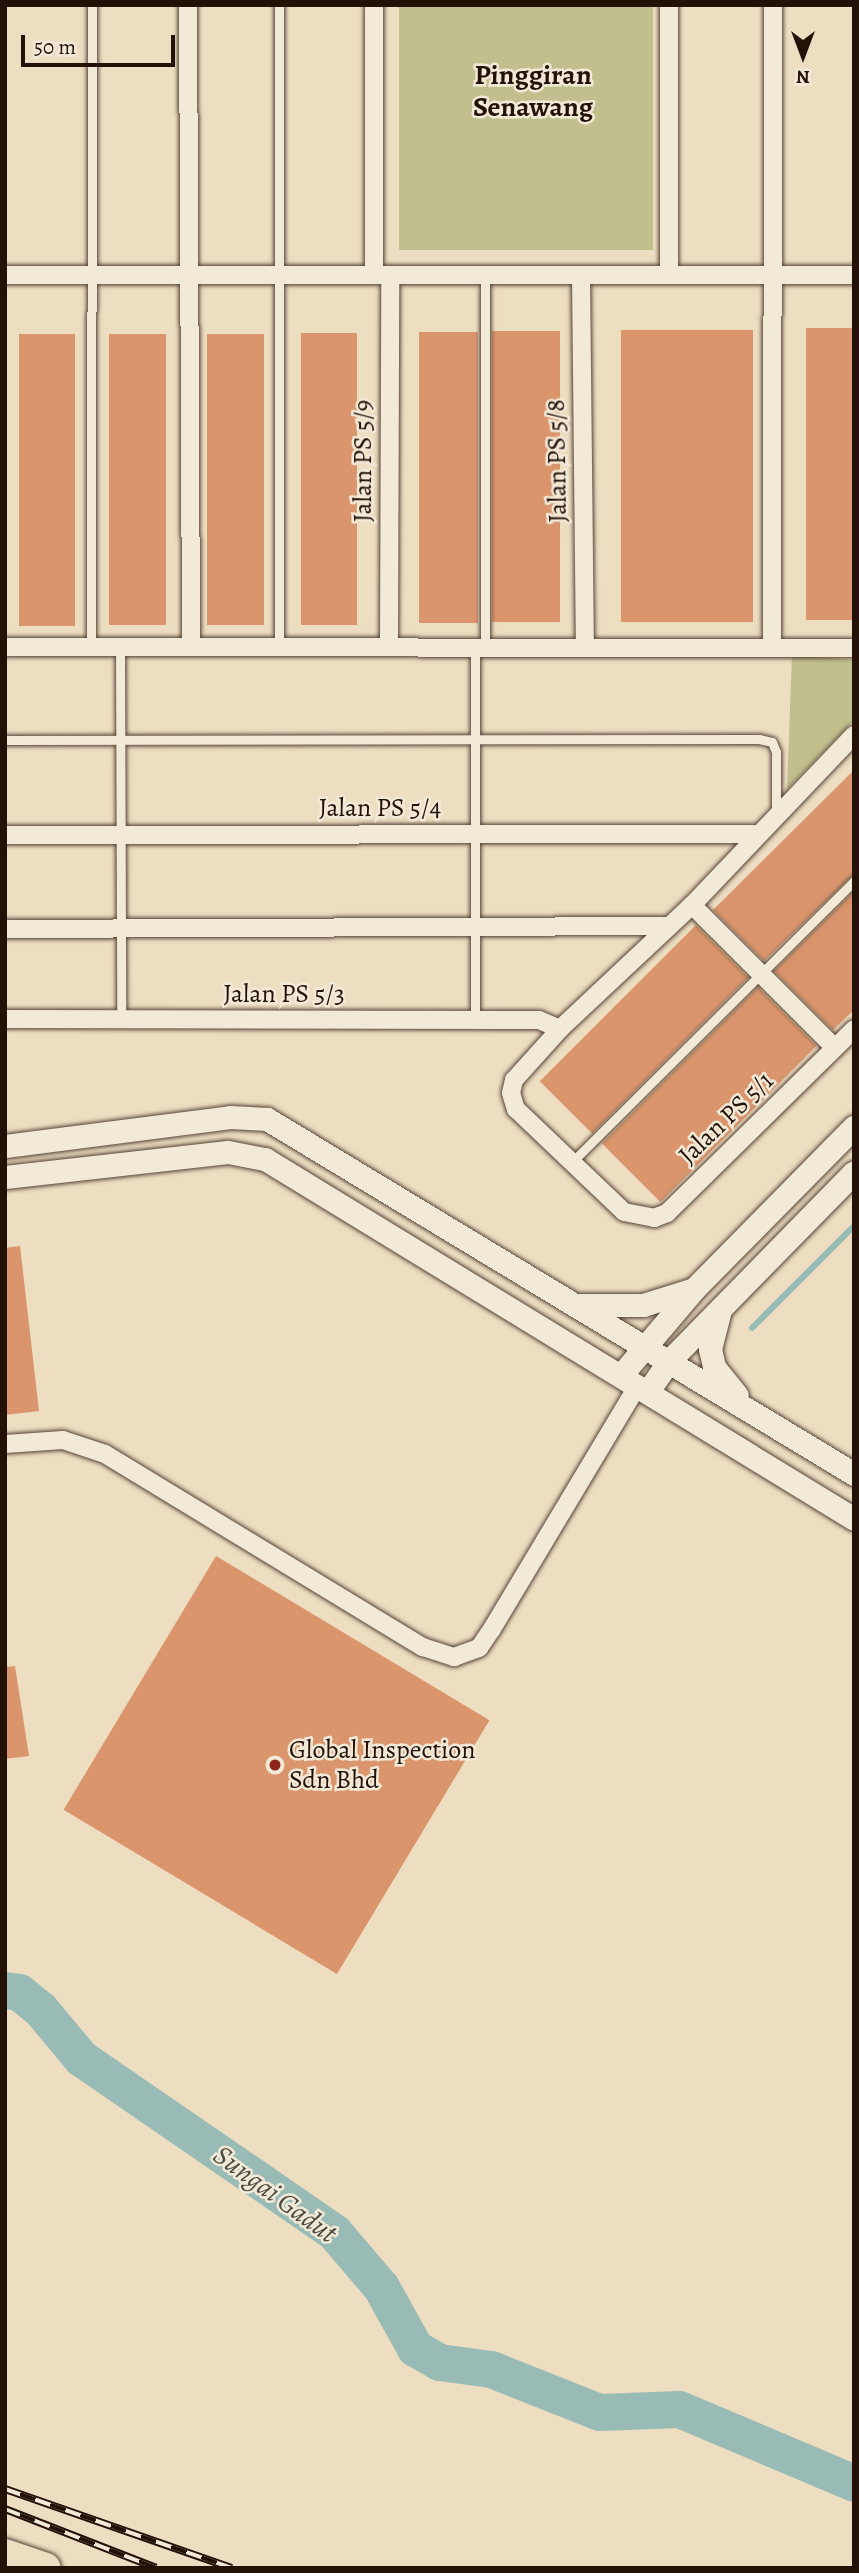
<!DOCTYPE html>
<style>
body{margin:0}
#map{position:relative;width:859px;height:2573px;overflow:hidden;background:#edddc1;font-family:Alegreya,serif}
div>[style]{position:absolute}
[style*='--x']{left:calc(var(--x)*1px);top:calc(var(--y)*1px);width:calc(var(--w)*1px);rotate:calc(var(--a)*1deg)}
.green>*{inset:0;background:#c0bf8d;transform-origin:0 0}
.stream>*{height:6px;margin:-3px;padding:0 3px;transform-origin:3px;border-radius:3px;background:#99bbb5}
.river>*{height:37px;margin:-18.5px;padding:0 18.5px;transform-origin:18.5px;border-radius:18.5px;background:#99bbb5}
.building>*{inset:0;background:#da956d;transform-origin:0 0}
.roads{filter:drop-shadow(0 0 2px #564436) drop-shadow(0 0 2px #564436)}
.service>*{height:9px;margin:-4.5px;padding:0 4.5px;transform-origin:4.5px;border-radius:4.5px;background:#f3e9d7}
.minor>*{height:18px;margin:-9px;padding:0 9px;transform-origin:9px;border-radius:9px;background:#f3e9d7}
.tertiary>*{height:23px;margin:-11.5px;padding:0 11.5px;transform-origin:11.5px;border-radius:11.5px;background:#f3e9d7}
.trunk>*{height:30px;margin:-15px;padding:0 15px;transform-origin:15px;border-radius:15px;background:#edddc1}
.rail>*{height:8px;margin-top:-4px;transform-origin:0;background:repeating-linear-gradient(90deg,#f3e9d7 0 16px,#231108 0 32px);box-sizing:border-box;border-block:2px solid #231108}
.dots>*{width:19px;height:19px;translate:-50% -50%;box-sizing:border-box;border:4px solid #f3e9d7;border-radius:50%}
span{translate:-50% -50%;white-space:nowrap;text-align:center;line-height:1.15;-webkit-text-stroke:5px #f3e9d7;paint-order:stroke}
.street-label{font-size:26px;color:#231108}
.poi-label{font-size:26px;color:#231108}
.left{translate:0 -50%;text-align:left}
.neighbourhood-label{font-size:28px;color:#231108;font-weight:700}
.water-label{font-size:28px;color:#4c4c45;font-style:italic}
.frame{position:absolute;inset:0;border:7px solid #231108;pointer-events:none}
.north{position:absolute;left:768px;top:21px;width:70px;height:70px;-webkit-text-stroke:5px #f3e9d7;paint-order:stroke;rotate:180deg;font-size:19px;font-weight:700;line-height:28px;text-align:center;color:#231108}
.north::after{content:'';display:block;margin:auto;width:24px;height:32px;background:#231108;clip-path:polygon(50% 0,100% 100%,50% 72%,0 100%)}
.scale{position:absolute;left:21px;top:35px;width:154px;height:32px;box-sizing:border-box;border:4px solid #231108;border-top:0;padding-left:9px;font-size:21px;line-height:24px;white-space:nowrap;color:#231108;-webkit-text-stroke:5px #f3e9d7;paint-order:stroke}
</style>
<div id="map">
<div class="green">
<div style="left:399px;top:5px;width:254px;height:245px"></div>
<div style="clip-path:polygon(792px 655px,854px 660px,854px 720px,787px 789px)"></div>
</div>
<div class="stream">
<div style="--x:752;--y:1328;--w:144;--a:-45"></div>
</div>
<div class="river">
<div style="--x:5;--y:1990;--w:14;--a:8"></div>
<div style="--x:19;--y:1992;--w:28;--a:39"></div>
<div style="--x:41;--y:2010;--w:62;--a:50.2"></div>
<div style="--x:81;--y:2058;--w:307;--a:34.5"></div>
<div style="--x:334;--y:2232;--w:72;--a:49.5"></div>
<div style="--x:381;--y:2287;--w:70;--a:60.9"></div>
<div style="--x:415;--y:2348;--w:28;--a:30"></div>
<div style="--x:439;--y:2362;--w:52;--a:7.7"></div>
<div style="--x:491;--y:2369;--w:116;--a:21.7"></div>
<div style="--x:599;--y:2412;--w:80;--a:-2.1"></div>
<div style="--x:679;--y:2409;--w:190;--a:22.9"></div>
</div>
<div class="building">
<div style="left:806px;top:328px;width:48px;height:292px"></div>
<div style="left:753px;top:330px;width:292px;height:132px;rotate:90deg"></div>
<div style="left:560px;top:331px;width:291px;height:68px;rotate:90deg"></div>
<div style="left:419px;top:332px;width:59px;height:291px"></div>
<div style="left:301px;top:333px;width:56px;height:292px"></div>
<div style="left:75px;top:334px;width:292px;height:56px;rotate:90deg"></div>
<div style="left:109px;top:334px;width:57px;height:291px"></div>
<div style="left:207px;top:334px;width:57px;height:291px"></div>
<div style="clip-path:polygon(854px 770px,854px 874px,764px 961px,713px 910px)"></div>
<div style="clip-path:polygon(854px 891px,854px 1010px,833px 1030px,774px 971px)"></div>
<div style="left:696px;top:925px;width:74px;height:221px;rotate:45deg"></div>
<div style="left:758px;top:987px;width:83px;height:221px;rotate:45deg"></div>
<div style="clip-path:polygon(20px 1246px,39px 1411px,5px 1415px,5px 1248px)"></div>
<div style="left:216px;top:1556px;width:319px;height:296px;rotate:31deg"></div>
<div style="clip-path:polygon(15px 1666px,29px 1756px,5px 1759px,5px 1667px)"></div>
</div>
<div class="roads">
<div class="service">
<div style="--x:485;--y:275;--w:372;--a:90"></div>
<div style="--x:91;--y:647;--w:642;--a:-89.91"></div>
<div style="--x:120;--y:647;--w:373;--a:89.8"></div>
<div style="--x:279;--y:647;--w:642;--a:-90"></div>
<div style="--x:475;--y:647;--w:374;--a:90"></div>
<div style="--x:5;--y:740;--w:754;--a:-0.08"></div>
<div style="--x:759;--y:739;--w:13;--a:13"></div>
<div style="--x:772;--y:742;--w:11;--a:68"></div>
<div style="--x:776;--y:752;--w:62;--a:90"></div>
<div style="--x:571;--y:1163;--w:400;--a:-44.9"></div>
</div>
<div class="minor">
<div style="--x:188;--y:5;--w:642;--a:89.73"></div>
<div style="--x:374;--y:5;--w:270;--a:90"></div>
<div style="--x:669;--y:5;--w:270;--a:90"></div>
<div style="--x:5;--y:275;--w:849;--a:0"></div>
<div style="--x:581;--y:275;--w:372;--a:89.4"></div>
<div style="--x:5;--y:647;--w:849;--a:0.07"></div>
<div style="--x:389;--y:647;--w:372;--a:-89.8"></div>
<div style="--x:772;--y:647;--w:642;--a:-89.91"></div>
<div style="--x:854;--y:735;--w:235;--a:133.6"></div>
<div style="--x:692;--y:905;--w:181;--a:136.8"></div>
<div style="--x:560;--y:1029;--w:69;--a:132"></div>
<div style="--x:514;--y:1080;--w:13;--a:103"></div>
<div style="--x:511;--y:1093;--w:17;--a:73"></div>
<div style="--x:516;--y:1109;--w:149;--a:43.6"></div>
<div style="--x:624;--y:1212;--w:31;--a:11"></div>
<div style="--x:654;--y:1218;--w:14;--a:-21"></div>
<div style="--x:667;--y:1213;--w:262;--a:-44.5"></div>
<div style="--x:5;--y:835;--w:749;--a:-0.08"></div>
<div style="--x:692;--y:905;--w:202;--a:45"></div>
<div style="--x:5;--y:929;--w:664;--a:-0.26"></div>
<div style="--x:5;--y:1019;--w:534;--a:0.11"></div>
<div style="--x:539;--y:1020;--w:23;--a:23"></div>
<div style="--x:5;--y:1444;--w:58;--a:-3.9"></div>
<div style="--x:63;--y:1440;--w:44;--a:18.4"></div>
<div style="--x:105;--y:1454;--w:372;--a:31.3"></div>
<div style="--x:423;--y:1647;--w:33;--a:18"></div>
<div style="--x:454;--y:1657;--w:27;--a:-20"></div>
<div style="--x:479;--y:1648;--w:23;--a:-56"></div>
<div style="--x:492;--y:1629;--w:284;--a:-59.1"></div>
</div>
<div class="tertiary">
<div style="--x:5;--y:1146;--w:227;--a:-7.3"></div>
<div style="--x:230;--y:1117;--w:37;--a:3"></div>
<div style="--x:267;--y:1119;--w:686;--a:31.16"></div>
<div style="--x:5;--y:1177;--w:224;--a:-6.4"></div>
<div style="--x:228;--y:1152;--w:38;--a:11"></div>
<div style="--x:265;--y:1159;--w:690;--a:31.43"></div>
<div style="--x:577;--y:1305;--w:66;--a:0"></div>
<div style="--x:643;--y:1305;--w:53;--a:-17.4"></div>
<div style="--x:720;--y:1310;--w:40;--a:104.4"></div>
<div style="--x:710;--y:1349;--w:18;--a:77"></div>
<div style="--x:714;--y:1367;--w:36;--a:51"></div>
<div style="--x:622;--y:1374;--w:111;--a:-49.7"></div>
<div style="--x:694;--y:1289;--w:228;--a:-45.4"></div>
<div style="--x:648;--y:1391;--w:37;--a:-55"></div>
<div style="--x:669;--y:1361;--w:264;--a:-45.6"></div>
</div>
<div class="trunk">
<div style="--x:5;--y:2554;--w:43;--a:18.9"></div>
</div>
</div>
<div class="rail">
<div style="--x:5;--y:2489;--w:240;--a:19.2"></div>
<div style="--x:5;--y:2509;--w:162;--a:21.3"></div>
</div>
<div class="dots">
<div style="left:275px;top:1765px;background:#8f2418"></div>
</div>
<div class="street-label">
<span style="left:363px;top:461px;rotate:-90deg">Jalan PS 5/9</span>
<span style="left:557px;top:461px;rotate:-91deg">Jalan PS 5/8</span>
<span style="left:380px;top:808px">Jalan PS 5/4</span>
<span style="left:284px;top:994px">Jalan PS 5/3</span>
<span style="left:726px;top:1118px;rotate:-44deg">Jalan PS 5/1</span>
</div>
<div class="poi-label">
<span class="left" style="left:289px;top:1765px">Global Inspection<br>Sdn Bhd</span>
</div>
<div class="neighbourhood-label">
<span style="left:533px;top:91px">Pinggiran<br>Senawang</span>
</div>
<div class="water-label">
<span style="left:275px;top:2194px;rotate:36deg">Sungai Gadut</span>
</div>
<div class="frame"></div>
<div class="north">N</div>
<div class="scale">50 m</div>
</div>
